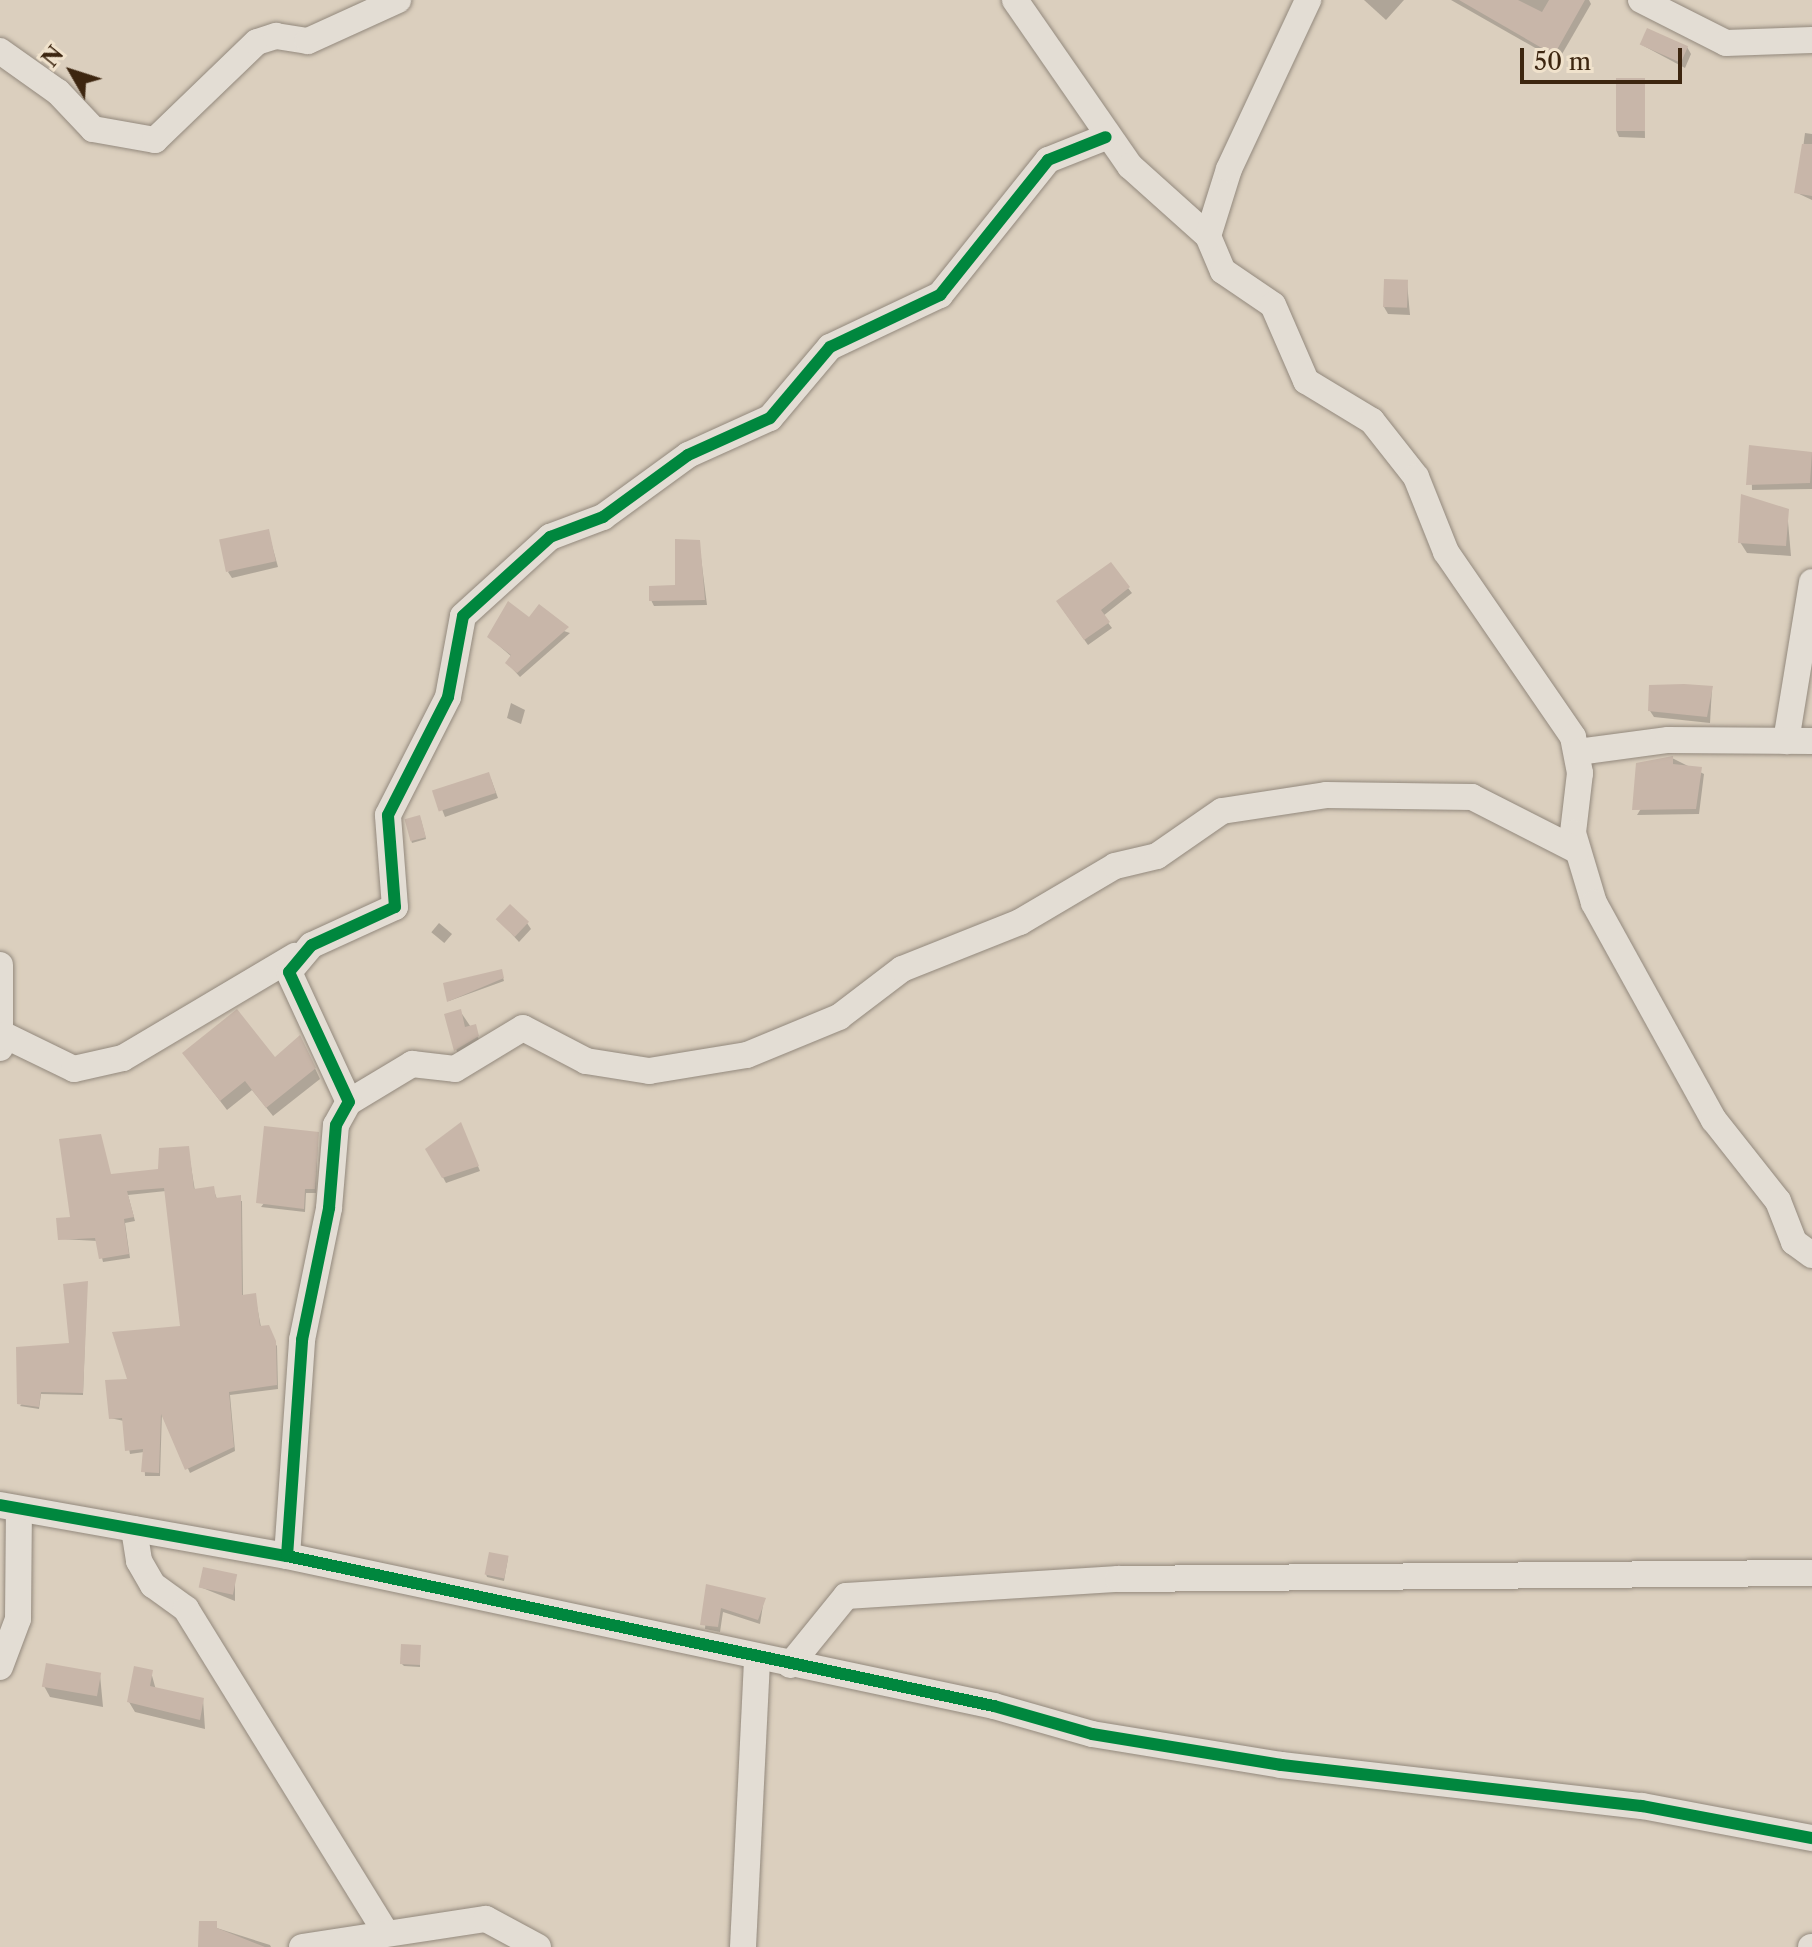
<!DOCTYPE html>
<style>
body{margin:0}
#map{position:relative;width:1812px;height:1947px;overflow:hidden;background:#dbcfbe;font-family:"Libre Caslon Text",serif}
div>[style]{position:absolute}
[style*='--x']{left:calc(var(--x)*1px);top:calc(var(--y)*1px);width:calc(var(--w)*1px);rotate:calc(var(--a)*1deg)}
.shadow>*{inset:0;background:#0003;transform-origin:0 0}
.building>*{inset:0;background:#c8b6a9;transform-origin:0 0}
.roads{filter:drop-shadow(0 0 2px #93897d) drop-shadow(0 0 2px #93897d)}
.minor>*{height:26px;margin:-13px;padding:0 13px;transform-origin:13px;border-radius:13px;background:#e3ddd4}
.cycleway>*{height:12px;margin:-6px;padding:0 6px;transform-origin:6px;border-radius:6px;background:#00873e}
span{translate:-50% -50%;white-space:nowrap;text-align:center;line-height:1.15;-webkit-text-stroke:6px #f0e2cc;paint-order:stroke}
.north{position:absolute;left:32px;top:32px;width:80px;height:80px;-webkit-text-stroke:6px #f0e2cc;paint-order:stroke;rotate:309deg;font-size:22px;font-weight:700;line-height:32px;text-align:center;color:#3d2610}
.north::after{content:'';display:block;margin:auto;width:28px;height:36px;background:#3d2610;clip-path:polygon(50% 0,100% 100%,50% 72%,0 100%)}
.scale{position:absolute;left:1520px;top:48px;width:162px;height:36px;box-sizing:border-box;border:4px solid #3d2610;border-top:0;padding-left:10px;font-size:24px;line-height:28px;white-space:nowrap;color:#3d2610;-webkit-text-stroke:6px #f0e2cc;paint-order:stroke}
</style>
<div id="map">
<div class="shadow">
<div style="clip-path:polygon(1364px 0,1404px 0,1386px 20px)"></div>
<div style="clip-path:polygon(1451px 0,1589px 0,1591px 4px,1558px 61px)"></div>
<div style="clip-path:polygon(1642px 45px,1687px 47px,1691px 54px,1685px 68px)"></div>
<div style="clip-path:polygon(1644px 80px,1645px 138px,1619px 137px,1616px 130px)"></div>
<div style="clip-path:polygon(1805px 133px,1812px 134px,1812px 200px,1797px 193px)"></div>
<div style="clip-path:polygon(1407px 282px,1410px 315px,1388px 314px,1384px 307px)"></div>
<div style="clip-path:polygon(1751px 448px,1812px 453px,1812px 489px,1752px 490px)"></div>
<div style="clip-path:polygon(1787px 510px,1791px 556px,1747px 553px,1740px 542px)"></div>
<div style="clip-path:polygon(268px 531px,278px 567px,232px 578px,228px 572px)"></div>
<div style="clip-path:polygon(699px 542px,707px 605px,654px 606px,651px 600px,677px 587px)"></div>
<div style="clip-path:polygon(1128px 588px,1132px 593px,1103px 616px,1112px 628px,1088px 645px,1061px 607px)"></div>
<div style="clip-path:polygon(530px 620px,570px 633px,520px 677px,507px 663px,512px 657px,489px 637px)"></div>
<div style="clip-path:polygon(1712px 688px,1710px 723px,1654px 717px,1650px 711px)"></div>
<div style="clip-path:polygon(511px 703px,525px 710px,521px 724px,507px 718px)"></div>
<div style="clip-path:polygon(1672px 758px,1704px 774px,1699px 814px,1637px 815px)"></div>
<div style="clip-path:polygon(491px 779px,498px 798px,445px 817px,436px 794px)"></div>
<div style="clip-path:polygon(421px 820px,426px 839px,412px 843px,411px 840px)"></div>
<div style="clip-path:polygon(498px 919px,527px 923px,531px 929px,519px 942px)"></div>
<div style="left:439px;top:923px;width:17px;height:12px;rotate:40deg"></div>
<div style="clip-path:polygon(502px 974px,504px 981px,449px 1001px,445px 984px)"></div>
<div style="clip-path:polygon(460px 1011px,481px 1042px,458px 1055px,446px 1015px)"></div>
<div style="clip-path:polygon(305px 1047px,320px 1079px,273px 1116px,252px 1090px,227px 1110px,184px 1054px,275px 1060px)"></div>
<div style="clip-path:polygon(463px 1130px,480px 1171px,446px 1183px,428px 1149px)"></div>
<div style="clip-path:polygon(318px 1134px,316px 1193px,306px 1193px,305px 1212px,261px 1207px)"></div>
<div style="clip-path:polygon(188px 1148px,195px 1191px,213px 1188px,217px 1199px,242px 1201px,243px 1297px,255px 1296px,261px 1327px,277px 1346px,278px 1389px,230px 1395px,235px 1451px,190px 1473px,162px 1412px,160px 1476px,145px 1476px,144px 1452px,130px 1454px,124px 1421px,110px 1418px,129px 1380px,182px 1327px,166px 1191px,128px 1195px,135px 1221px,125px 1223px,130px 1258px,103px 1262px,98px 1241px,60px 1239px,111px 1176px,160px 1171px)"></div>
<div style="clip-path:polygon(87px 1283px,83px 1395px,41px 1394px,39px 1409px,20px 1406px,71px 1345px)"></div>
<div style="clip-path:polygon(508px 1558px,504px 1581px,487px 1577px,486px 1574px)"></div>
<div style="clip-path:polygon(235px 1576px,235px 1601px,200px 1587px)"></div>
<div style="clip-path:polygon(708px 1587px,764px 1599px,760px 1624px,723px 1612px,720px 1632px,705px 1629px)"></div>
<div style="clip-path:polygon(420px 1647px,420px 1667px,404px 1666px,402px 1664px)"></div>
<div style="clip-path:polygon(151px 1672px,156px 1690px,203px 1699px,205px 1729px,135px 1712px,129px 1702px)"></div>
<div style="clip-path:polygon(100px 1675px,103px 1707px,50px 1697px,44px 1686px)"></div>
<div style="clip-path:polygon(201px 1923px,270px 1945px,271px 1947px,200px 1947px)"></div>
</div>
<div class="building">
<div style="clip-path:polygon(1459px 0,1518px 0,1542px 12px,1549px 0,1585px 0,1554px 55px)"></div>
<div style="left:1647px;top:28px;width:45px;height:18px;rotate:24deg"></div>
<div style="left:1616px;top:78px;width:29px;height:53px"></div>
<div style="clip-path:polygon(1802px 144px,1812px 144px,1812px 196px,1794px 193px)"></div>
<div style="left:1384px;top:279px;width:24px;height:28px;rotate:2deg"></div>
<div style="clip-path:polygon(1749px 445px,1812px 452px,1810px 483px,1746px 485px)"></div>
<div style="clip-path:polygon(1741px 494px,1789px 509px,1786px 546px,1738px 543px)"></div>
<div style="left:269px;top:529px;width:33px;height:51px;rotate:78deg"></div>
<div style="clip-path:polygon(675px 539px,700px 540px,705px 600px,649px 601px,649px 586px,675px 585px)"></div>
<div style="clip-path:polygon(1111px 562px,1130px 587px,1101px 610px,1110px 622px,1084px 640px,1056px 601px)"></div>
<div style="clip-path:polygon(508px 601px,529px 617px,539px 604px,569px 627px,517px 673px,505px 663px,511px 655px,487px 637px)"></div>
<div style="clip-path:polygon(1684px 684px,1713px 686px,1707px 717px,1648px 711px,1649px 685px)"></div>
<div style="clip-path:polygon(1673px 756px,1673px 764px,1702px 767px,1696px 809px,1632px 810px,1636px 763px)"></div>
<div style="left:489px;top:772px;width:22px;height:60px;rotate:72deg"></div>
<div style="left:420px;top:815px;width:23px;height:16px;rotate:75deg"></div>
<div style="left:510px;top:904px;width:26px;height:21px;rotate:43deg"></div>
<div style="clip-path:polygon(502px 969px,504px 978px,447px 1002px,443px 983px)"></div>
<div style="clip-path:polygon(237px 1009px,275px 1057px,300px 1035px,316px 1068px,266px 1108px,245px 1081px,220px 1101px,182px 1053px)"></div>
<div style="clip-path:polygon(461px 1009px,465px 1027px,476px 1024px,479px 1036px,454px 1051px,444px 1014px)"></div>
<div style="clip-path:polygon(461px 1122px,479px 1166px,442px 1178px,425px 1149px)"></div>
<div style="clip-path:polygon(264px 1126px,319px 1132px,315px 1189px,305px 1189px,304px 1209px,256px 1203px)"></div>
<div style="clip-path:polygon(101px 1134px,111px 1174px,158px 1169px,159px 1148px,189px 1146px,194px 1189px,214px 1186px,216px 1198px,241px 1195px,242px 1295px,256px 1293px,260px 1326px,269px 1325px,276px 1341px,277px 1385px,229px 1392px,234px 1447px,185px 1470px,161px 1414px,159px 1473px,141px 1472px,143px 1449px,125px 1451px,122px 1418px,109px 1419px,105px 1380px,127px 1379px,112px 1332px,180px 1326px,164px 1188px,127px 1191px,134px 1217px,124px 1219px,129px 1254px,99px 1259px,95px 1238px,58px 1240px,56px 1218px,70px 1217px,59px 1139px)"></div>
<div style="clip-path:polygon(88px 1281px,83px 1393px,41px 1392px,39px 1407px,17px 1404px,16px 1347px,69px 1343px,63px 1284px)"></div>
<div style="left:489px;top:1552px;width:20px;height:23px;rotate:11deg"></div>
<div style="left:203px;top:1567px;width:35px;height:21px;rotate:12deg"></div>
<div style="clip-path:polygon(706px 1584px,766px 1598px,758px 1620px,721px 1608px,718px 1627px,700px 1625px)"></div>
<div style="left:401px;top:1644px;width:20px;height:20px;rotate:3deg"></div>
<div style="left:46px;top:1663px;width:56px;height:24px;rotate:10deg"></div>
<div style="clip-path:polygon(134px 1666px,153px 1670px,150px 1686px,204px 1698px,200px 1720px,127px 1702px)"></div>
<div style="clip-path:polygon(199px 1921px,217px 1921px,217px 1928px,265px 1947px,198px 1947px)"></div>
</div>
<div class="roads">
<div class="minor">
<div style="--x:1015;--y:0;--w:202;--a:55.3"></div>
<div style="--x:1130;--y:166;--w:105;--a:41.9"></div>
<div style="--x:1208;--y:236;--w:38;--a:67"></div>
<div style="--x:1223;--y:271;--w:60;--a:34.2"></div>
<div style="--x:1273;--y:305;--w:83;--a:66.5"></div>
<div style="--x:1306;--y:381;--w:77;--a:31.2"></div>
<div style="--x:1372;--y:421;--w:71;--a:51.8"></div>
<div style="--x:1416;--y:477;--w:81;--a:68.2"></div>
<div style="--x:1446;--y:552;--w:224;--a:55.5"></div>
<div style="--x:1573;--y:737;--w:37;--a:79"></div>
<div style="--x:1580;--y:773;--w:60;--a:96.7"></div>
<div style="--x:1573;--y:833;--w:73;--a:73.3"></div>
<div style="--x:1594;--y:903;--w:248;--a:61.1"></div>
<div style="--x:1714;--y:1120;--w:103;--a:51.7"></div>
<div style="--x:1778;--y:1201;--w:44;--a:68.7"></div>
<div style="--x:1794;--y:1242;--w:22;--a:36"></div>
<div style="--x:1641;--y:0;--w:95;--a:26.8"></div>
<div style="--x:1726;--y:43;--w:86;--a:-2"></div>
<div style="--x:0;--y:51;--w:71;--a:35.3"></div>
<div style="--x:58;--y:92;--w:51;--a:46.6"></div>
<div style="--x:93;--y:129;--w:63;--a:10.1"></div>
<div style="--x:155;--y:140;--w:141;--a:-43.9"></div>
<div style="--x:257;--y:42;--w:20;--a:-18"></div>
<div style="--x:276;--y:36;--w:32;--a:9"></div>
<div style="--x:308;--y:41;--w:99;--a:-24.5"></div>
<div style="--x:1208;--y:236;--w:70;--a:-72.6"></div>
<div style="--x:1229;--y:169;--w:187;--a:-64.9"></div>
<div style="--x:1786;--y:741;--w:161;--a:-80.7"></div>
<div style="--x:1578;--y:752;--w:91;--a:-7.6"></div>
<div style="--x:1668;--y:740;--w:144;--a:0.4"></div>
<div style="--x:0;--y:965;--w:83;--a:90"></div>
<div style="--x:4;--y:1035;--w:78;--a:25.9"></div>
<div style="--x:74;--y:1069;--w:50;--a:-12.7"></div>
<div style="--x:123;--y:1058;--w:200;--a:-30.7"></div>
<div style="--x:349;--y:1102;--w:74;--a:-31.1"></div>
<div style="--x:412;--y:1064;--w:43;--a:6.6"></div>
<div style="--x:455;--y:1069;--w:79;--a:-31.1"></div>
<div style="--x:523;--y:1028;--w:71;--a:27.6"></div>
<div style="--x:586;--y:1061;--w:64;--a:9"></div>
<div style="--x:649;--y:1071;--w:99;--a:-9.3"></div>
<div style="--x:747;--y:1055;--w:100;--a:-22.4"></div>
<div style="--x:839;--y:1017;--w:79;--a:-37.3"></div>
<div style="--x:902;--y:969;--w:127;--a:-21.7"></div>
<div style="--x:1020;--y:922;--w:110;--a:-30.5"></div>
<div style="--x:1115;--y:866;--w:43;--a:-13.4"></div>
<div style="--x:1157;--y:856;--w:79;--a:-34.7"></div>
<div style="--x:1222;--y:811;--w:105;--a:-8.7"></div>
<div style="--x:1326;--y:795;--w:146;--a:0.8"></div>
<div style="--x:1472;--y:797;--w:117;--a:27"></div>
<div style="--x:0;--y:1505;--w:291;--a:10.1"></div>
<div style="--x:287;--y:1556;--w:723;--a:11.98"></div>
<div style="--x:994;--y:1706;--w:102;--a:15.9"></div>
<div style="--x:1092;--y:1734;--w:192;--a:9.3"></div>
<div style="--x:1281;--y:1765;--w:363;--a:6.5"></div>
<div style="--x:1642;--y:1806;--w:173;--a:10.7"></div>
<div style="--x:134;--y:1529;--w:32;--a:81"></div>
<div style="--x:139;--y:1561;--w:28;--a:60"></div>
<div style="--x:153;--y:1585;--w:41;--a:36"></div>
<div style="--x:186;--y:1609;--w:379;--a:58.3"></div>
<div style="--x:287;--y:1556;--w:217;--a:-86"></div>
<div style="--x:302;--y:1340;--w:135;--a:-78.4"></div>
<div style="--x:329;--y:1208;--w:83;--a:-85.2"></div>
<div style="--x:336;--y:1125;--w:26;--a:-61"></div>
<div style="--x:349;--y:1102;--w:143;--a:-114.8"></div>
<div style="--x:289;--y:972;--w:35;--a:-50"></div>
<div style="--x:312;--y:945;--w:91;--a:-24.6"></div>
<div style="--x:395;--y:907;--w:92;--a:-94.4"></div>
<div style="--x:388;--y:815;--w:132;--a:-63"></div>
<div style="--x:448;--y:697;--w:82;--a:-79.5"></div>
<div style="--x:463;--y:616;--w:118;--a:-42.2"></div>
<div style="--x:550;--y:537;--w:57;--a:-20.7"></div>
<div style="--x:603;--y:517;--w:105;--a:-36.1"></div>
<div style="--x:688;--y:455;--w:90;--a:-24.3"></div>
<div style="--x:770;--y:418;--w:93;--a:-49.8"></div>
<div style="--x:830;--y:347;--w:122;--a:-25.3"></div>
<div style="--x:940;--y:295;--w:173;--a:-51.3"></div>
<div style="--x:1048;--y:160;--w:62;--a:-21.6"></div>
<div style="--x:790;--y:1665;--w:89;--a:-50.9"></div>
<div style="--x:846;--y:1596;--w:273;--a:-3.6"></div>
<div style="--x:1118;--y:1579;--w:694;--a:-0.5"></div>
<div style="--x:0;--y:1667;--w:51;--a:-69.4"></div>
<div style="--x:18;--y:1619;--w:110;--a:-89.5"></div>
<div style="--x:302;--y:1947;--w:186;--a:-8.7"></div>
<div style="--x:486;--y:1919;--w:59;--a:28.3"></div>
<div style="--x:743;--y:1947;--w:289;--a:-87.2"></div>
<div style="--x:1811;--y:1947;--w:1;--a:0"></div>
</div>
</div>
<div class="cycleway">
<div style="--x:0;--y:1505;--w:291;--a:10.1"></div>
<div style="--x:287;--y:1556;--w:723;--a:11.98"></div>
<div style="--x:994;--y:1706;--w:102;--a:15.9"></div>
<div style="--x:1092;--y:1734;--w:192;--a:9.3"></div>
<div style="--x:1281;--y:1765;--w:363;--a:6.5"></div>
<div style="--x:1642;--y:1806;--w:173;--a:10.7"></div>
<div style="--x:287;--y:1556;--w:217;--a:-86"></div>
<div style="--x:302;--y:1340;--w:135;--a:-78.4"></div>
<div style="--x:329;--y:1208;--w:83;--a:-85.2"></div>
<div style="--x:336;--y:1125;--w:26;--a:-61"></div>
<div style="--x:349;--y:1102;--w:143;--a:-114.8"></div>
<div style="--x:289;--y:972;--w:35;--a:-50"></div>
<div style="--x:312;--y:945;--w:91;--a:-24.6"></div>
<div style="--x:395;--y:907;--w:92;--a:-94.4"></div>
<div style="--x:388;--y:815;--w:132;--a:-63"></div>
<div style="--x:448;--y:697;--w:82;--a:-79.5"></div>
<div style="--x:463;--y:616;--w:118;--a:-42.2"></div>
<div style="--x:550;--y:537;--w:57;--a:-20.7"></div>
<div style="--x:603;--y:517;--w:105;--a:-36.1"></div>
<div style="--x:688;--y:455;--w:90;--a:-24.3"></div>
<div style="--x:770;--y:418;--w:93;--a:-49.8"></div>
<div style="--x:830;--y:347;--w:122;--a:-25.3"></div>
<div style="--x:940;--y:295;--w:173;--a:-51.3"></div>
<div style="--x:1048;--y:160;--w:62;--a:-21.6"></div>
</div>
<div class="north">N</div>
<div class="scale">50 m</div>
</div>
